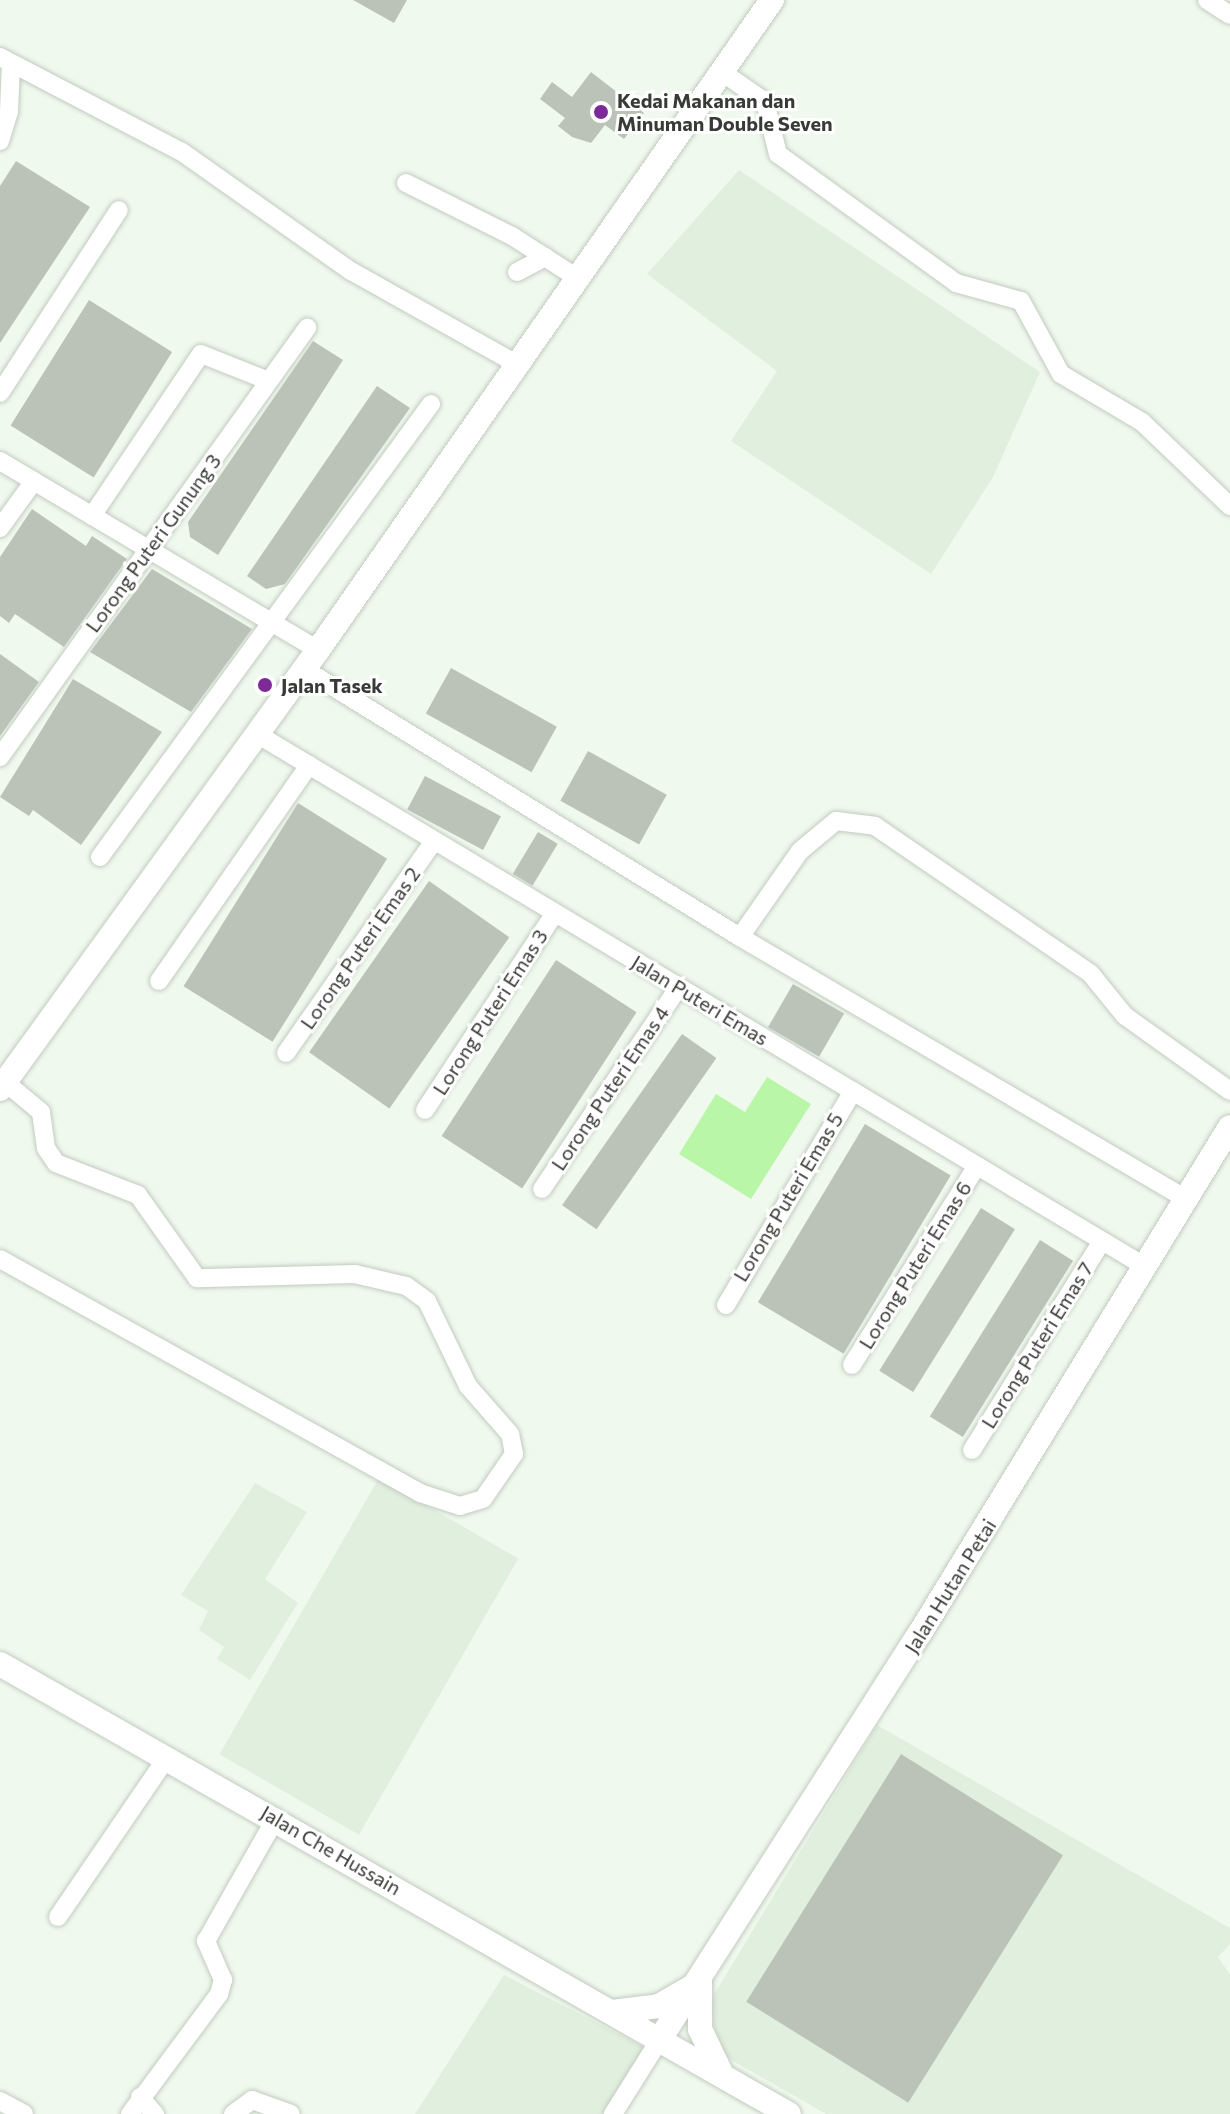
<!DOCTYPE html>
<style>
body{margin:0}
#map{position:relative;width:1230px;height:2114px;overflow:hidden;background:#f0f9ee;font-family:Commissioner,sans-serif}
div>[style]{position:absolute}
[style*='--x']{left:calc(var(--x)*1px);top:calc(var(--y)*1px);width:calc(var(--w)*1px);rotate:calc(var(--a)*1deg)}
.built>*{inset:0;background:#e1efde;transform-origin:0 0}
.green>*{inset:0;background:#baf6a8}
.building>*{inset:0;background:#bbc3b8;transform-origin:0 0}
.roads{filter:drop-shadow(0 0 2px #c2cbc0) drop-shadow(0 0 2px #c2cbc0)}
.street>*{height:18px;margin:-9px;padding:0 9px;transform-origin:9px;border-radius:9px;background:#fff}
.secondary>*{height:24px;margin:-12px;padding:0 12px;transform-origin:12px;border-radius:12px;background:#fff}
.dots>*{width:22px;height:22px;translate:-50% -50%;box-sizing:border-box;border:4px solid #fff;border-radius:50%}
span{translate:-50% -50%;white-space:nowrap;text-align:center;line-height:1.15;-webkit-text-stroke:6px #fff;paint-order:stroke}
.poi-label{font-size:20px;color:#373a36;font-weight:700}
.left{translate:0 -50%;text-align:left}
.street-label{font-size:20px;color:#373a36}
</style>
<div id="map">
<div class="built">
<div style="clip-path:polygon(739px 170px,1040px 372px,993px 477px,931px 574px,731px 441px,777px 371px,647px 274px)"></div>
<div style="left:379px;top:1478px;width:161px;height:319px;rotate:30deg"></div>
<div style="clip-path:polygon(255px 1483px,307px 1512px,265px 1579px,298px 1603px,250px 1680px,217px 1659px,224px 1647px,199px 1630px,208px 1611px,181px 1595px)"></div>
<div style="clip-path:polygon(877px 1725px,1230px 1928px,1230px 1944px,1218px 1957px,1230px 1975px,1230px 2114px,826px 2114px,719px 2053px,710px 2001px)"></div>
<div style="clip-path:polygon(504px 1975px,646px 2048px,602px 2114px,415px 2114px)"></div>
</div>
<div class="green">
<div style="clip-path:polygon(767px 1077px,811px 1104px,751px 1199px,679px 1154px,716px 1094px,745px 1112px)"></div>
</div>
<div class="building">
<div style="clip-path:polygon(353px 0,407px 0,394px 23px)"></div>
<div style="clip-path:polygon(591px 72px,644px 113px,624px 139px,605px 125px,591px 143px,572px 137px,558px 126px,565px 118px,540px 99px,552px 82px,572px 97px)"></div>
<div style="clip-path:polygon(16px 161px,90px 207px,0 343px,0 186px)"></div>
<div style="left:89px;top:300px;width:98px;height:148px;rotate:32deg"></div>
<div style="clip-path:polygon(313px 341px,343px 360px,218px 555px,190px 537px,188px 522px)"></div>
<div style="clip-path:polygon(377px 386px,410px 408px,285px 584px,266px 589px,247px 576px)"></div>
<div style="clip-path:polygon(32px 509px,86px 546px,92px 536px,127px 559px,64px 647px,15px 614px,9px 623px,0 616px,0 557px)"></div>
<div style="clip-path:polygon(152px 569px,252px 629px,191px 712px,90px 652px)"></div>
<div style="clip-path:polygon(0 654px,39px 682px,0 736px)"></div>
<div style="left:451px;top:668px;width:121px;height:52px;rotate:29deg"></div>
<div style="clip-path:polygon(73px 679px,162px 732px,81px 845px,33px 810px,29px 816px,0 797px)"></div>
<div style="left:588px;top:751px;width:90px;height:57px;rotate:29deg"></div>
<div style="left:425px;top:776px;width:86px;height:38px;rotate:28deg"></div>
<div style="left:298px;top:803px;width:105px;height:216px;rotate:32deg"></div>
<div style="left:538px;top:832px;width:23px;height:49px;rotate:31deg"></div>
<div style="left:429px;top:881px;width:98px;height:209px;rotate:35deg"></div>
<div style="left:556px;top:960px;width:96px;height:210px;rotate:33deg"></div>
<div style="left:793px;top:984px;width:59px;height:50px;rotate:30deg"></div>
<div style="left:682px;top:1034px;width:42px;height:209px;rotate:35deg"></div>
<div style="left:865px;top:1124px;width:100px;height:208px;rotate:31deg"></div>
<div style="left:981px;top:1208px;width:40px;height:192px;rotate:32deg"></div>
<div style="left:1040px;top:1240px;width:39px;height:208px;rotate:32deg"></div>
<div style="left:901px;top:1754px;width:191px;height:292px;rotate:32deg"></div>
</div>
<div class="roads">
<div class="street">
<div style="--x:1207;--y:0;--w:27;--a:33"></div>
<div style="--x:0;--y:57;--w:205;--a:27.6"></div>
<div style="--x:182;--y:152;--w:207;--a:35.2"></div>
<div style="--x:351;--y:271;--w:190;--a:29.3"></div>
<div style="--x:722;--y:72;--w:52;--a:34.9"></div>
<div style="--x:765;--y:102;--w:54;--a:76"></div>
<div style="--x:778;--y:154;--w:220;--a:35.9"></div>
<div style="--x:956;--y:283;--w:67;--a:15.5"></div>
<div style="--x:1021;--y:301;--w:83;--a:61.3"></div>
<div style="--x:1061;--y:374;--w:94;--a:30.7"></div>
<div style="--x:1142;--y:422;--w:122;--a:43.7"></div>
<div style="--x:0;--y:141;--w:30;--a:-73"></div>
<div style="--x:9;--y:112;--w:47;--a:-87.6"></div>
<div style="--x:406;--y:183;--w:119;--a:26.6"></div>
<div style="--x:512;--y:236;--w:80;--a:32.7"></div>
<div style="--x:517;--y:272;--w:32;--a:-28"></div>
<div style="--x:0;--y:393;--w:218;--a:-57"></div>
<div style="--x:0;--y:461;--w:370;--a:30.7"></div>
<div style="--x:92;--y:516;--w:195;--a:-56.1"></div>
<div style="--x:201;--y:354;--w:73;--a:21.7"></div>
<div style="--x:0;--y:528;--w:58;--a:-54.1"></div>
<div style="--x:304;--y:669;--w:512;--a:31.58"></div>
<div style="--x:740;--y:937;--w:517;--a:30.43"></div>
<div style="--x:257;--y:734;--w:1034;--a:30.95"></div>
<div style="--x:0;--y:757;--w:528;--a:-54.41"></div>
<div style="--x:100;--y:857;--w:561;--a:-53.84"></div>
<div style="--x:740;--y:937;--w:105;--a:-55.1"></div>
<div style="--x:800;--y:851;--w:47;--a:-39.8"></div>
<div style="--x:836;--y:821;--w:39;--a:7"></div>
<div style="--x:875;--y:826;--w:260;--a:34.4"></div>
<div style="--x:1090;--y:973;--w:55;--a:50.9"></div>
<div style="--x:1125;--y:1016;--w:129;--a:35.5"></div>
<div style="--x:159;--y:981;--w:263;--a:-55.2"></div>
<div style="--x:286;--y:1053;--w:257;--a:-55.1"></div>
<div style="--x:425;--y:1110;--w:236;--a:-56.6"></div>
<div style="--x:542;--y:1189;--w:244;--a:-55.9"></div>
<div style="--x:0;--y:1259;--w:481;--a:29.1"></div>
<div style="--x:420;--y:1493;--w:42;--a:18"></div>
<div style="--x:460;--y:1506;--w:24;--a:-17"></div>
<div style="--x:483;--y:1499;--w:55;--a:-55.4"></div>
<div style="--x:514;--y:1454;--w:20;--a:-101"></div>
<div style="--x:510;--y:1434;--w:64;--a:-131.2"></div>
<div style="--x:468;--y:1386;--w:94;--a:-115.8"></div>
<div style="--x:427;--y:1301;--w:26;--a:-144"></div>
<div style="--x:406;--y:1286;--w:52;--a:-166.8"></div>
<div style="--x:355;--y:1274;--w:158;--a:178.5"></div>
<div style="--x:197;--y:1278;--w:102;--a:-125.4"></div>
<div style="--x:138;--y:1195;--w:88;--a:-158.7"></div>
<div style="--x:56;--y:1163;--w:18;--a:-124"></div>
<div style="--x:46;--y:1148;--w:36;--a:-98"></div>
<div style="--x:41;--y:1112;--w:47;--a:-140.2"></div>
<div style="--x:726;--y:1305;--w:249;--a:-59.3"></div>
<div style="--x:852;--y:1365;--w:235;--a:-57.9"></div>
<div style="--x:972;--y:1450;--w:246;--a:-58.1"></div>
<div style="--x:58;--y:1917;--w:190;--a:-55.7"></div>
<div style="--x:140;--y:2097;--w:23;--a:49"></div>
<div style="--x:0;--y:2101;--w:27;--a:28"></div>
<div style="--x:130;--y:2114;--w:149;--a:-53.4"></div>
<div style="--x:219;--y:1994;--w:15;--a:-74"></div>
<div style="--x:223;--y:1980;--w:43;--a:-113.6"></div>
<div style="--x:206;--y:1941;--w:142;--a:-60.4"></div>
<div style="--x:233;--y:2114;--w:24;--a:-36"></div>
<div style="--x:252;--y:2100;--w:41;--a:19.7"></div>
<div style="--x:613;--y:2114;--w:89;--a:-57.9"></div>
</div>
<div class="secondary">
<div style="--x:0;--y:1089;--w:542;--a:-54.08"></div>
<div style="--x:318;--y:650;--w:793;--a:-55.07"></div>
<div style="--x:0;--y:1664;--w:908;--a:29.7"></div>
<div style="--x:700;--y:1979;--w:50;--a:90"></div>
<div style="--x:700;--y:2029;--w:49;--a:64.5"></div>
<div style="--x:612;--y:2012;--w:47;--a:-7.3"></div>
<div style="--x:659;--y:2006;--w:38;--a:-30"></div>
<div style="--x:660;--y:2039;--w:482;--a:-57.4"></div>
<div style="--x:920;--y:1633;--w:593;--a:-58.51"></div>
</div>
</div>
<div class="dots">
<div style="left:601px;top:112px;background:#7d2998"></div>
<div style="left:265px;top:685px;background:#7d2998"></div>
</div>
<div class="poi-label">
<span class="left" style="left:617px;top:112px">Kedai Makanan dan<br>Minuman Double Seven</span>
<span class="left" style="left:281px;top:685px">Jalan Tasek</span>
</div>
<div class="street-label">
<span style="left:153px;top:543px;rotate:-54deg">Lorong Puteri Gunung 3</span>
<span style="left:360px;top:948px;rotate:-55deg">Lorong Puteri Emas 2</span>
<span style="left:700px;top:1000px;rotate:31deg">Jalan Puteri Emas</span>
<span style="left:490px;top:1012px;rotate:-57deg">Lorong Puteri Emas 3</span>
<span style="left:610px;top:1088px;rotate:-56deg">Lorong Puteri Emas 4</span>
<span style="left:788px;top:1197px;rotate:-59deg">Lorong Puteri Emas 5</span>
<span style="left:915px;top:1265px;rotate:-58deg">Lorong Puteri Emas 6</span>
<span style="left:1037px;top:1345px;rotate:-58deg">Lorong Puteri Emas 7</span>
<span style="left:950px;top:1586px;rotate:-58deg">Jalan Hutan Petai</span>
<span style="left:331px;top:1850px;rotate:30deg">Jalan Che Hussain</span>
</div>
</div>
